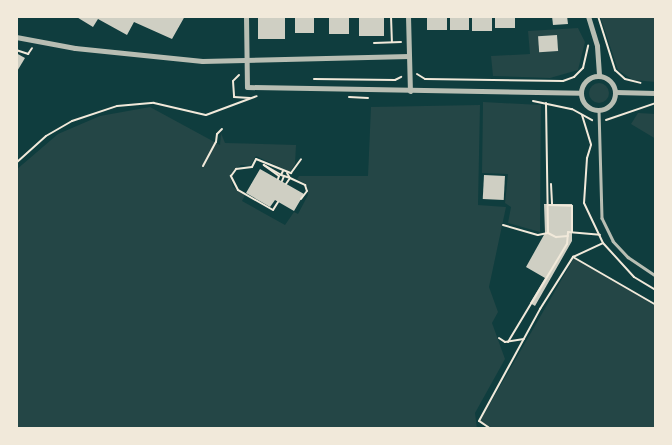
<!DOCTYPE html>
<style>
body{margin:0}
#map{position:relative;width:672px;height:445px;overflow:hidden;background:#0f3d3e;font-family:"Asap Condensed",sans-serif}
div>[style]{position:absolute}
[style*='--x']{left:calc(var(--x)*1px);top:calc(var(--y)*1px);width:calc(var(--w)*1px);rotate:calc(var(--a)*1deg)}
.green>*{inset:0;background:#244646}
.round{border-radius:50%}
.building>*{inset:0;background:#cfcfc3;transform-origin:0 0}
.path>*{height:2px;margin:-1px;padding:0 1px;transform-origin:1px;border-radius:1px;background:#f1e9da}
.service>*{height:2.5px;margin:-1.25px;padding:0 1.25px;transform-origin:1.25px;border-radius:1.25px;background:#b8beb3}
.minor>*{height:5px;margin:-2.5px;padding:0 2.5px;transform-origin:2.5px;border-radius:2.5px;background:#b8beb3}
.minor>.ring{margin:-2.5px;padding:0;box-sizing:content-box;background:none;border:5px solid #b8beb3;border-radius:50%}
span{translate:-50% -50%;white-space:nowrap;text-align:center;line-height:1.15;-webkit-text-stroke:4.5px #f1e9da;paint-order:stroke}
.frame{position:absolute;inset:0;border:18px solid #f1e9da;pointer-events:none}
</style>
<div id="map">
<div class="green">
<div style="clip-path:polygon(600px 16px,656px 16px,656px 82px,633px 80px,618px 70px)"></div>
<div style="clip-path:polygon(578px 28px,585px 42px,578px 70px,550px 78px,493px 76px,491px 56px,530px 54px,528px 31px)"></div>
<div class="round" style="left:589px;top:83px;width:20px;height:20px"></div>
<div style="clip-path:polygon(483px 102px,541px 105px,540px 232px,508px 223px,511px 207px,505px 203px,508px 174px,482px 173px)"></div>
<div style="clip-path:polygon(480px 105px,478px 205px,506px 207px,489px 287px,498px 312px,492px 323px,505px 359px,475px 413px,477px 429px,16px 429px,16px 170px,58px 134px,100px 116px,150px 107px,220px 145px,221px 133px,225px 143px,296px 145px,295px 164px,290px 172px,256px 156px,250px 166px,241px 165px,230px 174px,233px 187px,245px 195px,242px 201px,285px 225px,294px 212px,298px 214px,308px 195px,307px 185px,297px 179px,299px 176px,368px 176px,371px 107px)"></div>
<div style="clip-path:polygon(638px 113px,656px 114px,656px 139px,631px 124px)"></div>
<div style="clip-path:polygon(574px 258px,656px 306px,656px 429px,494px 429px,480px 421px)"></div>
</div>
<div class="building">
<div style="clip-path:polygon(75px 16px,185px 16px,172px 39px,134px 22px,127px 35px,98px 19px,93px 27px)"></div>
<div style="left:258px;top:16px;width:27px;height:23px"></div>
<div style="left:295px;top:16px;width:19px;height:17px"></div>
<div style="left:329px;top:16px;width:20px;height:18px"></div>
<div style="left:359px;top:16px;width:25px;height:20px"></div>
<div style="left:427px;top:16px;width:20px;height:14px"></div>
<div style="left:450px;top:16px;width:19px;height:14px"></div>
<div style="left:472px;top:16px;width:20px;height:15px"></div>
<div style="left:495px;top:16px;width:20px;height:12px"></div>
<div style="clip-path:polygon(552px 16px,567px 16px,568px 24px,553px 25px)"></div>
<div style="left:557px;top:35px;width:16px;height:19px;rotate:86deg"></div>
<div style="clip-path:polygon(16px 53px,25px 58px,16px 73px)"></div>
<div style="clip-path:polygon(260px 169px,304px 194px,294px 211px,275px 200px,270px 207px,246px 193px)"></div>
<div style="left:484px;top:175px;width:21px;height:24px;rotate:3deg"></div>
<div style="clip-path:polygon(544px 204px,572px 204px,572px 241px,535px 306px,530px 303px,545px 278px,526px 267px,545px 233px)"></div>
</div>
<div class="path">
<div style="--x:391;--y:16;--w:26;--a:88"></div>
<div style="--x:598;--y:16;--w:57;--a:72.5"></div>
<div style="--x:615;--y:70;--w:13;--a:42"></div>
<div style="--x:625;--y:79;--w:16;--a:14"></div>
<div style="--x:374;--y:43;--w:27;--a:-2"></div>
<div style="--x:16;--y:50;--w:13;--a:18"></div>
<div style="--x:28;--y:54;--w:7;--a:-56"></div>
<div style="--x:417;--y:74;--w:9;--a:32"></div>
<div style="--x:425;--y:79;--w:138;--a:0.8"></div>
<div style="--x:563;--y:81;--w:12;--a:-20"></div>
<div style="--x:574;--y:77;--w:13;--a:-45"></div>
<div style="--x:583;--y:68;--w:23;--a:-77"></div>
<div style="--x:239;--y:75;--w:8;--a:135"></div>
<div style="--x:233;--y:81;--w:16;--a:86"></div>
<div style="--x:234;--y:97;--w:16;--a:4"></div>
<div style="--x:314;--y:79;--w:81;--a:0.7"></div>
<div style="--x:395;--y:80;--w:7;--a:-27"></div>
<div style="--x:349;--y:97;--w:19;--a:3"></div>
<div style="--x:533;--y:101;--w:40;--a:12"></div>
<div style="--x:572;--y:109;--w:23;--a:29"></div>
<div style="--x:546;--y:103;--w:130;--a:89.1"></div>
<div style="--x:582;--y:115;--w:31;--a:73"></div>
<div style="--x:591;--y:145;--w:14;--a:107"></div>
<div style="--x:587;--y:158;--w:45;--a:93.8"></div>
<div style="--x:584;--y:203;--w:44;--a:64.6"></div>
<div style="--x:603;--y:243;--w:46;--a:47.6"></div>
<div style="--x:634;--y:277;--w:26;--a:31"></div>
<div style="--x:606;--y:120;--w:53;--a:-18.8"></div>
<div style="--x:16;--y:163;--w:40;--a:-42"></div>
<div style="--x:46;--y:136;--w:30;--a:-30"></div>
<div style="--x:72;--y:121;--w:47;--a:-18.4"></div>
<div style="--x:117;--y:106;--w:37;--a:-5"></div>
<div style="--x:154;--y:103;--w:53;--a:13"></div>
<div style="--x:206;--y:115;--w:54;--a:-20.4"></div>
<div style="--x:203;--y:166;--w:27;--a:-62"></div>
<div style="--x:216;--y:142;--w:8;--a:-83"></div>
<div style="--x:217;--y:134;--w:7;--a:-45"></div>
<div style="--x:283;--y:171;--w:4;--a:117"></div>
<div style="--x:281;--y:175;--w:9;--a:18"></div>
<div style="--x:290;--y:178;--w:7;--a:124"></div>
<div style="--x:287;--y:173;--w:6;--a:59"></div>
<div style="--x:290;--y:178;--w:17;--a:25"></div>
<div style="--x:305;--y:185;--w:6;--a:72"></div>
<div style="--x:307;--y:191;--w:10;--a:127"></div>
<div style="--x:278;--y:179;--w:3;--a:-72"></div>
<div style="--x:279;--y:176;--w:19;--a:-144"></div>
<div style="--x:264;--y:165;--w:20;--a:30"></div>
<div style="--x:282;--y:181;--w:5;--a:-68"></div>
<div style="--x:551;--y:184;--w:21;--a:87"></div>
<div style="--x:278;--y:202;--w:9;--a:122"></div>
<div style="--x:273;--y:210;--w:40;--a:-150.3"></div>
<div style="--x:238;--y:190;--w:16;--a:-117"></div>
<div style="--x:231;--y:176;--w:9;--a:-54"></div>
<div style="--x:236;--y:169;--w:16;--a:-7"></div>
<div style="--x:252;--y:167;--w:9;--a:-63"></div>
<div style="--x:256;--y:159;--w:38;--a:22"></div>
<div style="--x:291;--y:173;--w:17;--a:-54"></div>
<div style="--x:548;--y:205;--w:24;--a:2"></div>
<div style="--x:572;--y:206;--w:26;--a:90"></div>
<div style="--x:503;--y:225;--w:36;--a:16"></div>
<div style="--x:538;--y:235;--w:10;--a:-11"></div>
<div style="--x:548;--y:233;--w:9;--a:27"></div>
<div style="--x:556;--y:237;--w:12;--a:-5"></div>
<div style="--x:573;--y:257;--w:96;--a:30"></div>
<div style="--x:499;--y:338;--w:7;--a:34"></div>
<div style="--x:505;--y:342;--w:19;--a:-9"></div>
<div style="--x:508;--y:342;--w:114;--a:-59"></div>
<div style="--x:567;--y:244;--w:12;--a:-85"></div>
<div style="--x:568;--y:232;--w:32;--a:5"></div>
<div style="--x:491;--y:429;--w:14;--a:-146"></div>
<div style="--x:479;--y:421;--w:128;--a:-61.4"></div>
<div style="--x:540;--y:309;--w:62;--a:-57.6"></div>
<div style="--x:573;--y:257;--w:33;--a:-25"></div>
</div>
<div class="service">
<div style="--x:599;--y:110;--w:108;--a:88.4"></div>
<div style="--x:602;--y:218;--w:25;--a:64"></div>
<div style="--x:613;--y:241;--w:22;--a:47"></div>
<div style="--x:628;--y:257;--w:34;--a:34"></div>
</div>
<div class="minor">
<div style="--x:246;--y:16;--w:71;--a:89.2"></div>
<div style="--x:247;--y:87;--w:334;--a:1"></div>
<div style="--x:408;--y:16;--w:75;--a:88.5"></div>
<div style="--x:588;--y:16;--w:31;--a:73"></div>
<div style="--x:597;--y:46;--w:30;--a:86"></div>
<div style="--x:16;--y:37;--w:60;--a:10.6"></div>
<div style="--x:75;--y:48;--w:128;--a:5.8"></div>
<div style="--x:202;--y:61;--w:207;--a:-1.4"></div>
<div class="ring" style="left:581px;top:76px;width:29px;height:29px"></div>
<div style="--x:615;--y:92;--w:41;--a:1.4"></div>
</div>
<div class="frame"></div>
</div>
